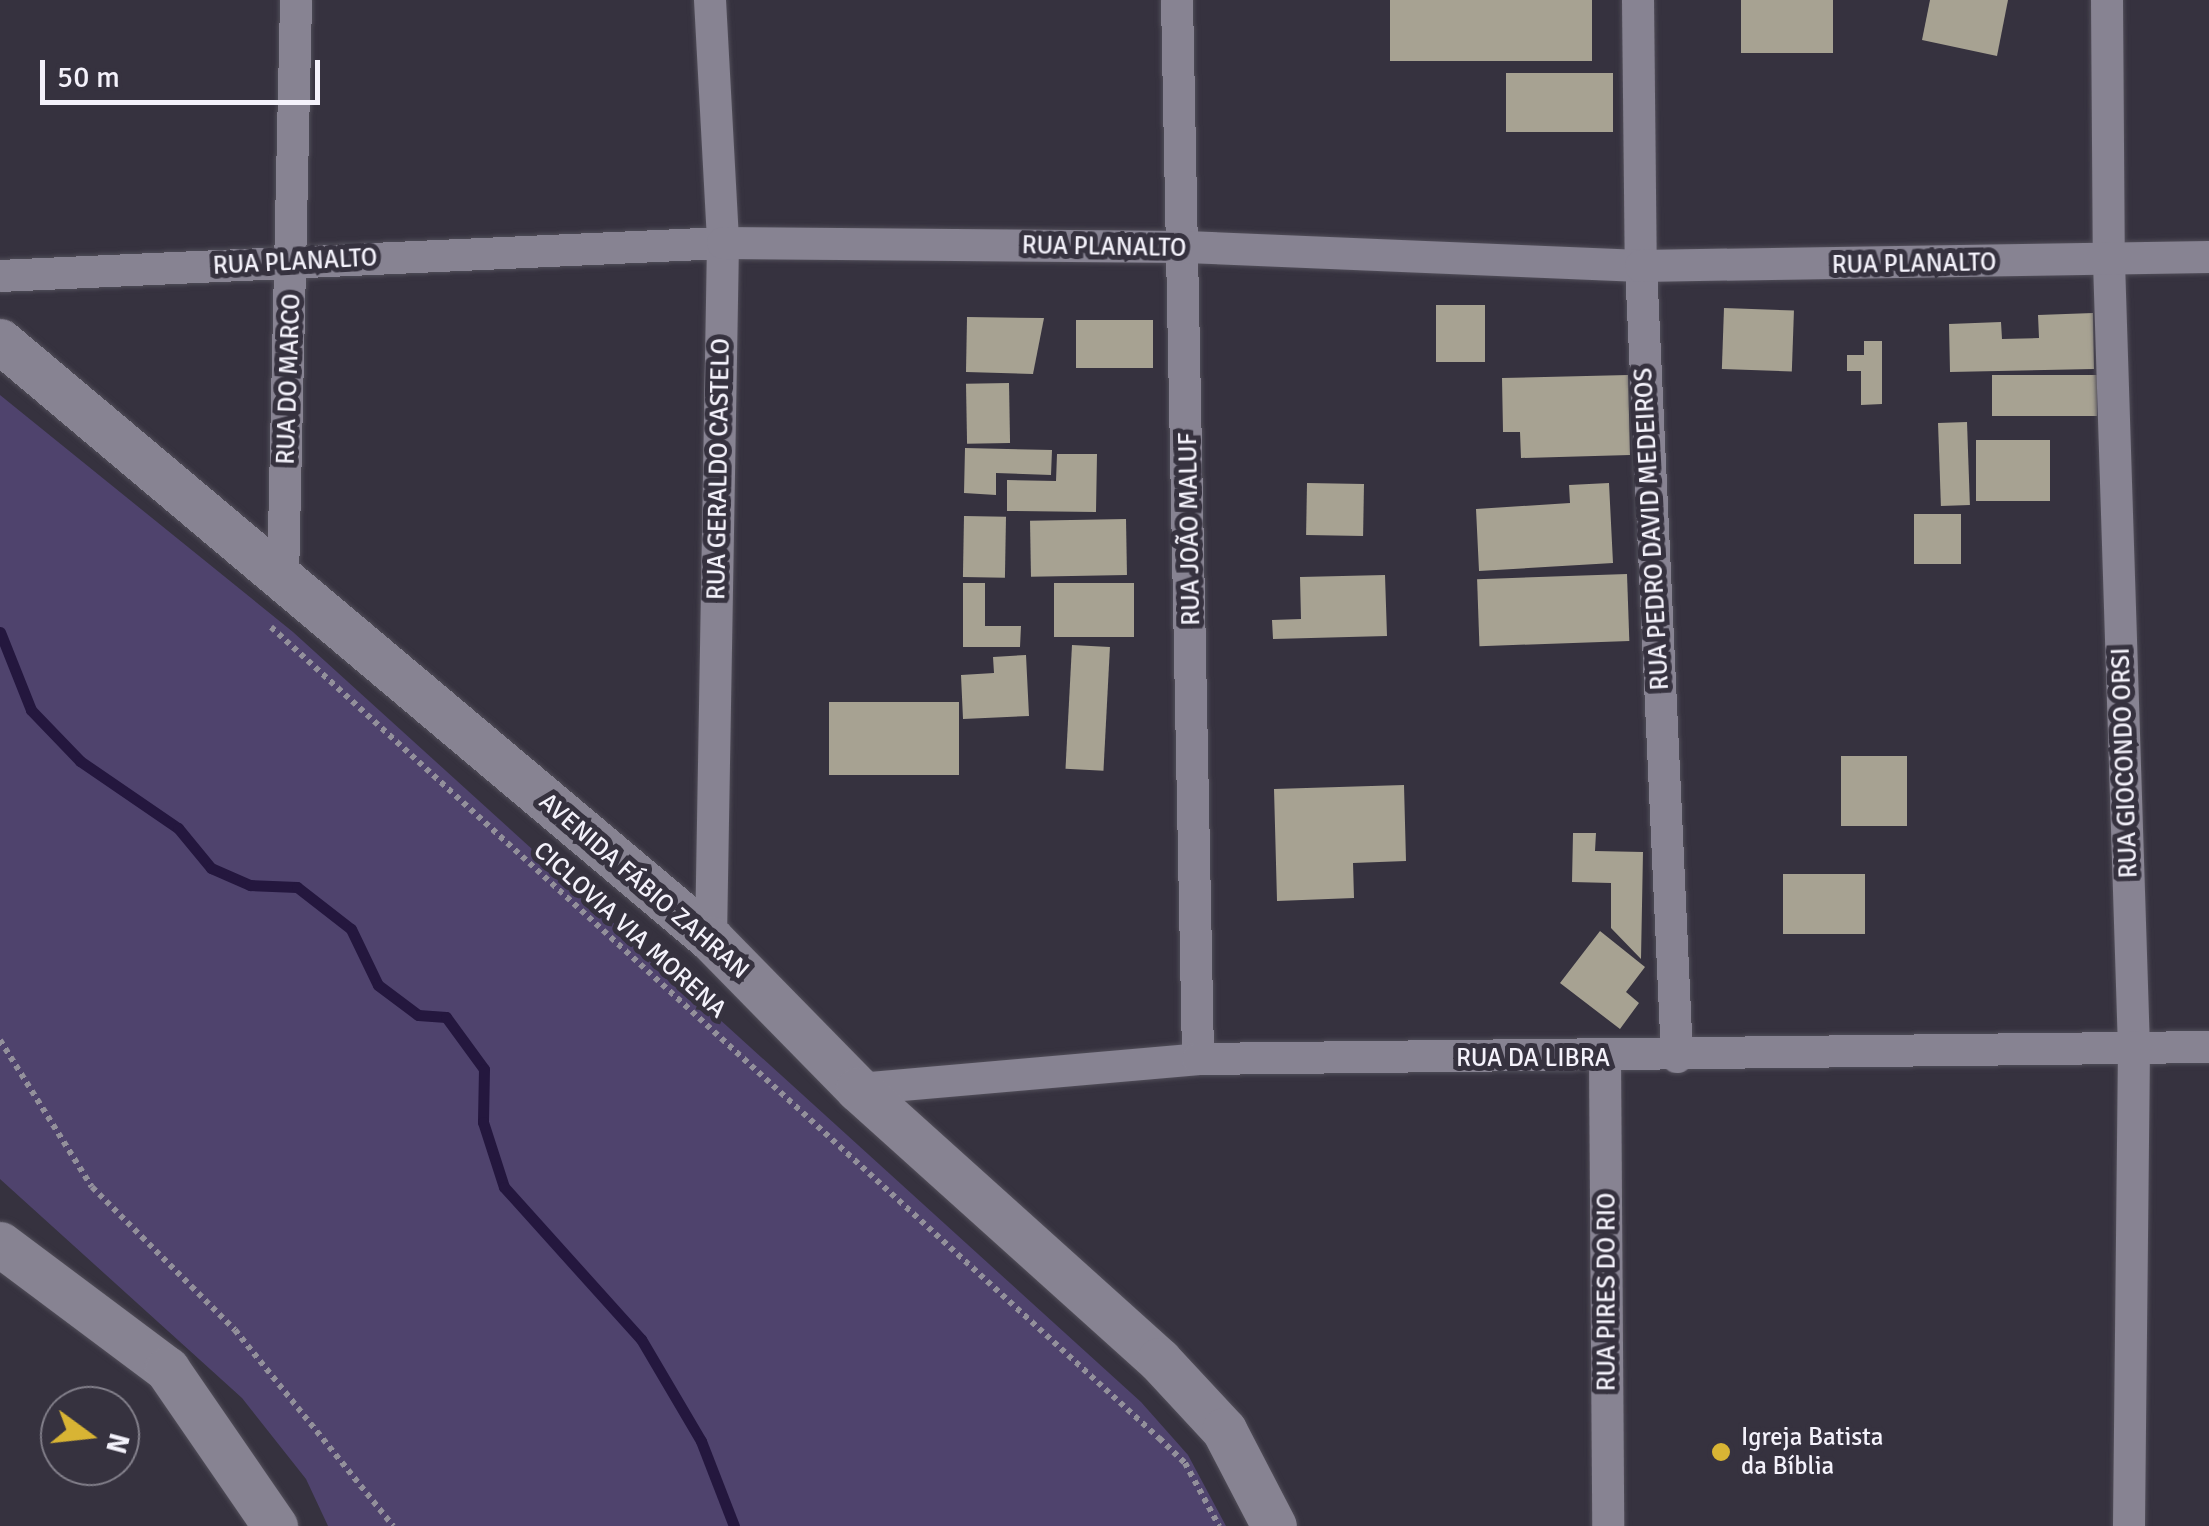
<!DOCTYPE html>
<meta charset="utf-8">
<style>
body{margin:0}
#map{position:relative;width:2209px;height:1526px;overflow:hidden;background:#36323f;font-family:Signika,sans-serif}
div>[style]{position:absolute}
[style*='--x']{left:calc(var(--x)*1px);top:calc(var(--y)*1px);width:calc(var(--w)*1px);rotate:calc(var(--a)*1deg)}
.green>*{inset:0;background:#4f436d}
.stream>*{height:11px;margin:-5.5px;padding:0 5.5px;transform-origin:5.5px;border-radius:5.5px;background:#24173e}
.building>*{inset:0;background:#a7a292;transform-origin:0 0}
.path>*{height:6px;margin-top:-3px;transform-origin:0;background:repeating-linear-gradient(90deg,#93909b 0 5px,transparent 0 10px)}
.roads{filter:drop-shadow(0 0 2px #514e59) drop-shadow(0 0 2px #514e59)}
.minor>*{height:32px;margin:-16px;padding:0 16px;transform-origin:16px;border-radius:16px;background:#878392}
.secondary>*{height:45px;margin:-22.5px;padding:0 22.5px;transform-origin:22.5px;border-radius:22.5px;background:#878392}
.dots>*{width:28px;height:28px;translate:-50% -50%;box-sizing:border-box;border:5px solid #36323f;border-radius:50%}
span{translate:-50% -50%;white-space:nowrap;text-align:center;line-height:1.15;-webkit-text-stroke:10px #36323f;paint-order:stroke}
.street-label{font-size:25px;color:#f4f2fb}
.poi-label{font-size:25px;color:#f4f2fb}
.left{translate:0 -50%;text-align:left}
.north{position:absolute;left:40px;top:1386px;width:100px;height:100px;box-sizing:border-box;background:#36323f;border:2px solid #827f8a;border-radius:50%;rotate:105deg;font-size:28px;font-weight:700;line-height:40px;text-align:center;color:#f4f2fb}
.north::after{content:'';display:block;margin:auto;width:35px;height:45px;background:#d8b434;clip-path:polygon(50% 0,100% 100%,50% 72%,0 100%)}
.scale{position:absolute;left:40px;top:60px;width:280px;height:45px;box-sizing:border-box;border:5px solid #f4f2fb;border-top:0;padding-left:12px;font-size:30px;line-height:35px;white-space:nowrap;color:#f4f2fb;-webkit-text-stroke:8px #36323f;paint-order:stroke}
</style>
<div id="map">
<div class="green">
<div style="clip-path:polygon(0 395px,293px 632px,1141px 1402px,1188px 1455px,1226px 1526px,328px 1526px,306px 1479px,242px 1398px,0 1179px)"></div>
</div>
<div class="stream">
<div style="--x:0;--y:632;--w:84;--a:68.3"></div>
<div style="--x:31;--y:710;--w:71;--a:46.1"></div>
<div style="--x:80;--y:761;--w:119;--a:34.4"></div>
<div style="--x:178;--y:828;--w:52;--a:50.5"></div>
<div style="--x:211;--y:868;--w:43;--a:23.6"></div>
<div style="--x:250;--y:885;--w:47;--a:2.4"></div>
<div style="--x:297;--y:887;--w:68;--a:37.9"></div>
<div style="--x:351;--y:929;--w:62;--a:64.3"></div>
<div style="--x:378;--y:985;--w:50;--a:36.9"></div>
<div style="--x:418;--y:1015;--w:28;--a:4"></div>
<div style="--x:446;--y:1017;--w:64;--a:53.8"></div>
<div style="--x:484;--y:1069;--w:53;--a:91.1"></div>
<div style="--x:483;--y:1122;--w:68;--a:72.1"></div>
<div style="--x:504;--y:1187;--w:205;--a:48"></div>
<div style="--x:641;--y:1339;--w:118;--a:59.5"></div>
<div style="--x:701;--y:1441;--w:91;--a:68.8"></div>
</div>
<div class="building">
<div style="left:1390px;top:0;width:202px;height:61px"></div>
<div style="left:1741px;top:0;width:92px;height:53px"></div>
<div style="clip-path:polygon(1930px 0,2008px 0,1997px 56px,1922px 40px)"></div>
<div style="left:1613px;top:73px;width:59px;height:107px;rotate:90deg"></div>
<div style="left:1436px;top:305px;width:49px;height:57px"></div>
<div style="left:1724px;top:308px;width:70px;height:61px;rotate:2deg"></div>
<div style="clip-path:polygon(2093px 313px,2094px 369px,1950px 372px,1949px 324px,2001px 322px,2002px 339px,2039px 338px,2038px 315px)"></div>
<div style="clip-path:polygon(967px 317px,1044px 318px,1033px 374px,966px 372px)"></div>
<div style="left:1153px;top:320px;width:48px;height:77px;rotate:90deg"></div>
<div style="clip-path:polygon(1864px 341px,1882px 341px,1882px 404px,1861px 405px,1861px 371px,1847px 371px,1847px 355px,1864px 355px)"></div>
<div style="clip-path:polygon(1628px 375px,1630px 455px,1521px 458px,1520px 432px,1503px 432px,1502px 378px)"></div>
<div style="left:2097px;top:375px;width:41px;height:105px;rotate:90deg"></div>
<div style="left:1009px;top:383px;width:60px;height:43px;rotate:89deg"></div>
<div style="left:1967px;top:422px;width:83px;height:29px;rotate:88deg"></div>
<div style="left:1976px;top:440px;width:74px;height:61px"></div>
<div style="clip-path:polygon(965px 448px,1052px 450px,1051px 475px,996px 473px,996px 495px,964px 493px)"></div>
<div style="clip-path:polygon(1057px 454px,1097px 454px,1096px 512px,1007px 511px,1007px 480px,1056px 481px)"></div>
<div style="left:1307px;top:483px;width:57px;height:52px;rotate:1deg"></div>
<div style="clip-path:polygon(1609px 483px,1613px 563px,1479px 571px,1476px 509px,1570px 503px,1569px 485px)"></div>
<div style="left:1961px;top:514px;width:50px;height:47px;rotate:90deg"></div>
<div style="left:964px;top:516px;width:42px;height:61px;rotate:1deg"></div>
<div style="left:1126px;top:519px;width:56px;height:96px;rotate:89deg"></div>
<div style="left:1627px;top:574px;width:67px;height:150px;rotate:88deg"></div>
<div style="clip-path:polygon(1385px 575px,1387px 636px,1273px 639px,1272px 620px,1301px 619px,1300px 577px)"></div>
<div style="clip-path:polygon(963px 583px,985px 583px,985px 626px,1021px 626px,1020px 647px,963px 647px)"></div>
<div style="left:1054px;top:583px;width:80px;height:54px"></div>
<div style="left:1072px;top:645px;width:38px;height:124px;rotate:3deg"></div>
<div style="clip-path:polygon(1026px 655px,1029px 716px,963px 719px,961px 675px,994px 673px,993px 657px)"></div>
<div style="left:829px;top:702px;width:130px;height:73px"></div>
<div style="left:1841px;top:756px;width:66px;height:70px"></div>
<div style="clip-path:polygon(1404px 785px,1406px 861px,1353px 863px,1354px 898px,1277px 901px,1274px 789px)"></div>
<div style="clip-path:polygon(1573px 833px,1596px 833px,1595px 851px,1643px 852px,1641px 959px,1611px 928px,1611px 883px,1572px 882px)"></div>
<div style="left:1865px;top:874px;width:60px;height:82px;rotate:90deg"></div>
<div style="clip-path:polygon(1600px 931px,1645px 967px,1626px 992px,1639px 1003px,1620px 1029px,1560px 983px)"></div>
</div>
<div class="path">
<div style="--x:271;--y:627;--w:1203;--a:42.41"></div>
<div style="--x:1159;--y:1438;--w:36;--a:44"></div>
<div style="--x:1185;--y:1463;--w:72;--a:61.6"></div>
<div style="--x:0;--y:1040;--w:173;--a:58"></div>
<div style="--x:92;--y:1187;--w:202;--a:45"></div>
<div style="--x:235;--y:1330;--w:252;--a:51.1"></div>
</div>
<div class="roads">
<div class="minor">
<div style="--x:710;--y:0;--w:243;--a:86.9"></div>
<div style="--x:723;--y:243;--w:696;--a:90.99"></div>
<div style="--x:1177;--y:0;--w:1059;--a:88.86"></div>
<div style="--x:1638;--y:0;--w:266;--a:89.4"></div>
<div style="--x:1641;--y:266;--w:792;--a:87.39"></div>
<div style="--x:2107;--y:0;--w:262;--a:89.6"></div>
<div style="--x:2109;--y:262;--w:785;--a:88.18"></div>
<div style="--x:2134;--y:1047;--w:479;--a:90.6"></div>
<div style="--x:0;--y:276;--w:724;--a:-2.61"></div>
<div style="--x:723;--y:243;--w:463;--a:0.5"></div>
<div style="--x:1186;--y:247;--w:455;--a:2.4"></div>
<div style="--x:1641;--y:266;--w:568;--a:-0.91"></div>
<div style="--x:283;--y:579;--w:579;--a:-88.71"></div>
<div style="--x:1605;--y:1058;--w:468;--a:89.6"></div>
<div style="--x:858;--y:1089;--w:341;--a:-5"></div>
<div style="--x:1198;--y:1059;--w:1011;--a:-0.68"></div>
</div>
<div class="secondary">
<div style="--x:0;--y:341;--w:929;--a:40.07"></div>
<div style="--x:711;--y:939;--w:210;--a:45.6"></div>
<div style="--x:858;--y:1089;--w:405;--a:42"></div>
<div style="--x:1159;--y:1360;--w:96;--a:47.1"></div>
<div style="--x:1224;--y:1430;--w:108;--a:62.5"></div>
<div style="--x:0;--y:1244;--w:209;--a:36.8"></div>
<div style="--x:167;--y:1369;--w:191;--a:55.5"></div>
</div>
</div>
<div class="dots">
<div style="left:1721px;top:1452px;background:#d8b434"></div>
</div>
<div class="street-label">
<span style="left:1104px;top:247px;rotate:1deg">RUA PLANALTO</span>
<span style="left:295px;top:262px;rotate:-3deg">RUA PLANALTO</span>
<span style="left:1914px;top:264px;rotate:-1deg">RUA PLANALTO</span>
<span style="left:289px;top:379px;rotate:-88deg">RUA DO MARCO</span>
<span style="left:719px;top:469px;rotate:-89deg">RUA GERALDO CASTELO</span>
<span style="left:1190px;top:529px;rotate:-91deg">RUA JOÃO MALUF</span>
<span style="left:1652px;top:529px;rotate:-93deg">RUA PEDRO DAVID MEDEIROS</span>
<span style="left:2125px;top:763px;rotate:-92deg">RUA GIOCONDO ORSI</span>
<span style="left:644px;top:886px;rotate:41deg">AVENIDA FÁBIO ZAHRAN</span>
<span style="left:630px;top:930px;rotate:42deg">CICLOVIA VIA MORENA</span>
<span style="left:1533px;top:1058px">RUA DA LIBRA</span>
<span style="left:1607px;top:1292px;rotate:-90deg">RUA PIRES DO RIO</span>
</div>
<div class="poi-label">
<span class="left" style="left:1741px;top:1452px">Igreja Batista<br>da Bíblia</span>
</div>
<div class="north">N</div>
<div class="scale">50 m</div>
</div>
